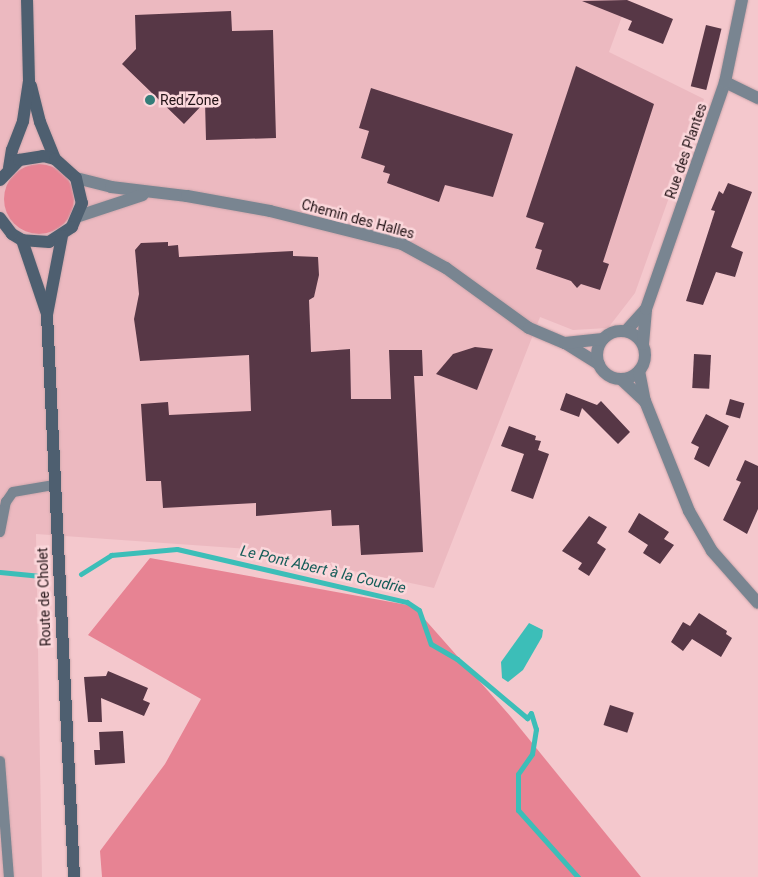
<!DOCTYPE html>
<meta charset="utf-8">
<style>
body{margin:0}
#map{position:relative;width:758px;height:877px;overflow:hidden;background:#f4c8cd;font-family:Roboto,sans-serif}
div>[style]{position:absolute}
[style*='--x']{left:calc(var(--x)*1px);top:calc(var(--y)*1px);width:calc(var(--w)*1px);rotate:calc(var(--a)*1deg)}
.built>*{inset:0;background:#ecb9c0}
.green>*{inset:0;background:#e78393}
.round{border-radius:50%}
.water>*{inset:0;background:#3cbeb8}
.stream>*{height:5px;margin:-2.5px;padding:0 2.5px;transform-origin:2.5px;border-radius:2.5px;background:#3cbeb8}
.building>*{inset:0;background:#573746;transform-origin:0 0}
.roads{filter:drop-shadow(0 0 1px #cea7ac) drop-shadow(0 0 1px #cea7ac)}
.service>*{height:10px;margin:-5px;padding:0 5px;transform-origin:5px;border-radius:5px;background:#798591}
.minor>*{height:12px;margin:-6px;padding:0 6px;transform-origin:6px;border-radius:6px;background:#798591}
.minor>.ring{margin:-6px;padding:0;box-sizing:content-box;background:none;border:12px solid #798591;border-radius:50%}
.secondary>*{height:12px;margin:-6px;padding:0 6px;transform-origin:6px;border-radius:6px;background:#4e5f70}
.dots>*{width:14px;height:14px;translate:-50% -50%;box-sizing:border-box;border:2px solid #fbd7db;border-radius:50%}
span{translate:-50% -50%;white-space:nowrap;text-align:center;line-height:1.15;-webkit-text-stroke:5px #fbd7db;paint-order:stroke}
.poi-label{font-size:14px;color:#211215}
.left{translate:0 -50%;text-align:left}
.street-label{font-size:14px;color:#211215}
.water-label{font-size:15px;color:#155d59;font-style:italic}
</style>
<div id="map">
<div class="built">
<div style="clip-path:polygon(0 0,628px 0,609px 52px,704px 99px,635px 293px,608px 328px,573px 330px,540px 317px,434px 588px,249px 549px,36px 534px,42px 877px,0 877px)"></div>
</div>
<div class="green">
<div class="round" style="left:4px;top:164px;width:70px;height:70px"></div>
<div style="clip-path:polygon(150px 558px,413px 606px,511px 717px,641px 877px,102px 877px,100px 851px,165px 764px,201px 699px,88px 635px)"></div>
</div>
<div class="water">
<div style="clip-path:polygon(529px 623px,543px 630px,542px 637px,523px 670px,508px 682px,502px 678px,501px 662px)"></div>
</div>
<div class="stream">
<div style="--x:0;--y:572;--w:41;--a:5.6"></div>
<div style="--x:81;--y:574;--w:36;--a:-32"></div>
<div style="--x:111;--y:555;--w:66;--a:-5.2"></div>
<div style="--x:177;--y:549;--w:236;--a:13"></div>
<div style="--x:407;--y:602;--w:14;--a:34"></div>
<div style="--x:419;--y:610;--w:36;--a:71"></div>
<div style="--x:431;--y:644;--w:30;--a:30"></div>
<div style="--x:457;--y:659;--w:92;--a:40.1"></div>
<div style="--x:527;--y:718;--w:6;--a:-51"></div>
<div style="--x:531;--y:713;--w:17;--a:73"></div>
<div style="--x:536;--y:729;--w:25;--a:99"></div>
<div style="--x:532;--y:754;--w:24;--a:125"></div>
<div style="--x:518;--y:774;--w:36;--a:90"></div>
<div style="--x:518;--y:810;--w:90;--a:48.2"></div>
</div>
<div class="building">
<div style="clip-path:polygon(627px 0,673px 19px,663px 44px,628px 30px,632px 21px,582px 1px)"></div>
<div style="clip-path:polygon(231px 11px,232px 31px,273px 30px,276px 138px,206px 140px,205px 102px,184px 124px,122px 64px,136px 49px,135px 15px)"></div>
<div style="left:706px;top:25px;width:16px;height:63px;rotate:14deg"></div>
<div style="clip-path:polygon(576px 66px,654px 104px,603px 262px,609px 264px,600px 290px,581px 284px,577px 288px,571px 281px,536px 269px,542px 250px,535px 248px,544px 223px,526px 217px)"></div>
<div style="clip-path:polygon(371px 88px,513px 134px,493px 197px,445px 185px,439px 202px,387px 183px,390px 174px,383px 172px,385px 166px,361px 158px,369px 131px,359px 128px)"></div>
<div style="clip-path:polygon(728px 183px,752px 192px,731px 247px,743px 252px,735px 277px,716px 272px,703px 305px,686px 301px,715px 211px,711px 210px,719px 191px,723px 194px)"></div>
<div style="clip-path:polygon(168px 242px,168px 246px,178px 245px,179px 257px,293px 251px,293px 256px,318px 257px,319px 275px,314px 297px,309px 300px,311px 352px,350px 349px,351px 399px,391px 399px,389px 350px,422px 350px,423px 376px,414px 376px,423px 552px,361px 555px,359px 525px,332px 526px,331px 510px,256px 516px,256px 503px,163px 508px,161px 481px,146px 481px,141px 404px,168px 402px,169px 415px,251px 411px,249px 355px,140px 361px,134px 319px,139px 294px,135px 250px,141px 243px)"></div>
<div style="clip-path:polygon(475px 347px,493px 349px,477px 390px,436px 374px,453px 354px)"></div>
<div style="left:694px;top:354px;width:17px;height:34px;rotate:3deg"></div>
<div style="clip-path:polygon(566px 393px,597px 405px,601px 401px,630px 432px,618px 444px,582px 408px,579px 417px,560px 410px)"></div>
<div style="left:730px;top:399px;width:15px;height:16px;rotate:16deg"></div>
<div style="clip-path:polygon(706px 414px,729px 426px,709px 467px,694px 459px,699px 447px,691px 443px)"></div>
<div style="clip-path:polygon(509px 426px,536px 436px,535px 440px,541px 441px,538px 450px,549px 454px,533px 499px,511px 491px,524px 454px,501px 446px)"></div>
<div style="clip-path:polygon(745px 460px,758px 466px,758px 509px,747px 534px,723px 520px,741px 482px,736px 480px)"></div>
<div style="clip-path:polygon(639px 513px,669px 532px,664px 539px,674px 545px,660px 564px,643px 553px,648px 545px,628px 532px)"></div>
<div style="clip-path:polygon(589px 516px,607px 527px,597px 543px,606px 549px,589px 576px,578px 569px,582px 563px,562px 551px)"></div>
<div style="clip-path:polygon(699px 613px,727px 631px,726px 634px,732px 638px,721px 657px,692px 639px,683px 651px,671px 642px,683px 622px,690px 626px)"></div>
<div style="clip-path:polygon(108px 671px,148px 688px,143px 700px,150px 703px,144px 716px,101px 698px,102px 722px,88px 722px,84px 677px,106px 676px)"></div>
<div style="left:610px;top:705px;width:25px;height:21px;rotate:18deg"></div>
<div style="clip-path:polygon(123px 731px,125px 763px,95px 765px,94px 750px,100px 750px,99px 732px)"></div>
</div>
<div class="roads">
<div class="service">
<div style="--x:0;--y:532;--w:31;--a:-79"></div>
<div style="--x:6;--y:502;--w:12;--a:-55"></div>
<div style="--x:13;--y:492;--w:42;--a:-9.7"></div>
<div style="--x:0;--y:761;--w:116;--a:85.6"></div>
</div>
<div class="minor">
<div style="--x:725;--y:82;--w:37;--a:26"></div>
<div style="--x:76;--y:178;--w:36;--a:14"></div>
<div style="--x:111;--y:187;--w:77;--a:6.8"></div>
<div style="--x:187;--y:196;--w:84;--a:10.2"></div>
<div style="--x:270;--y:211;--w:136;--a:14"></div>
<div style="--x:402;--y:244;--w:50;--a:28.6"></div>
<div style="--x:446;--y:268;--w:102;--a:35.9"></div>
<div style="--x:529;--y:328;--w:39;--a:23"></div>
<div style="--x:565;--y:343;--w:40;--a:32"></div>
<div style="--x:79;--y:216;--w:67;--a:-18.2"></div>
<div style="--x:626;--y:331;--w:30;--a:-48"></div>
<div class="ring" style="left:597px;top:331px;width:36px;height:36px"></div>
<div style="--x:565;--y:343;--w:38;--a:-6"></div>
<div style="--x:643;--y:344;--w:35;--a:-85"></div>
<div style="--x:646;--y:309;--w:240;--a:-70.8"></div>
<div style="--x:725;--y:82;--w:84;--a:-78.3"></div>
<div style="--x:639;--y:371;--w:31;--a:79"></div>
<div style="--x:645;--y:401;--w:118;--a:68.2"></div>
<div style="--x:689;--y:511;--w:46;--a:60.1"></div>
<div style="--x:712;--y:551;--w:69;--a:48.5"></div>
<div style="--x:621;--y:379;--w:33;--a:43"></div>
</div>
<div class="secondary">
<div style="--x:31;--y:86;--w:37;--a:76"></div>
<div style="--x:40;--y:122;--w:40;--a:68"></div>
<div style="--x:9;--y:168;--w:18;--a:-81"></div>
<div style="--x:12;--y:150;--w:31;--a:-69"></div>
<div style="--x:23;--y:121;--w:40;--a:-81.5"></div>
<div style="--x:29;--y:81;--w:81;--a:-91.4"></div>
<div style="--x:0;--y:180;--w:28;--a:-46"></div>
<div style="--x:19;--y:160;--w:24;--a:-9"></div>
<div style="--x:43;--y:156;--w:12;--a:14"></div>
<div style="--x:55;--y:159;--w:28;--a:42"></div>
<div style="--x:76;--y:178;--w:26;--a:77"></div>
<div style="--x:82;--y:203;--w:26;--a:113"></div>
<div style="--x:72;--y:227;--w:27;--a:147"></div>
<div style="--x:49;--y:242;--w:27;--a:-176"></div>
<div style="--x:22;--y:240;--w:12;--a:-149"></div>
<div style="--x:12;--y:234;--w:20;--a:-127"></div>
<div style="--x:62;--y:236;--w:80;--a:100.8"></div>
<div style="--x:47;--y:315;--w:563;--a:87.25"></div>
<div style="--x:22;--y:240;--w:75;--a:71.3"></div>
</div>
</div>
<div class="dots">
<div style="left:150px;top:100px;background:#347d79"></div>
</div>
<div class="poi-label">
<span class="left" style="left:160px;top:100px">Red Zone</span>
</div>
<div class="street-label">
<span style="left:686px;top:151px;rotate:-71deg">Rue des Plantes</span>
<span style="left:358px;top:219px;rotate:15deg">Chemin des Halles</span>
<span style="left:44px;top:597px;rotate:-92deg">Route de Cholet</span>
</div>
<div class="water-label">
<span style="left:323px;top:570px;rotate:13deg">Le Pont Abert à la Coudrie</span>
</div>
</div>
